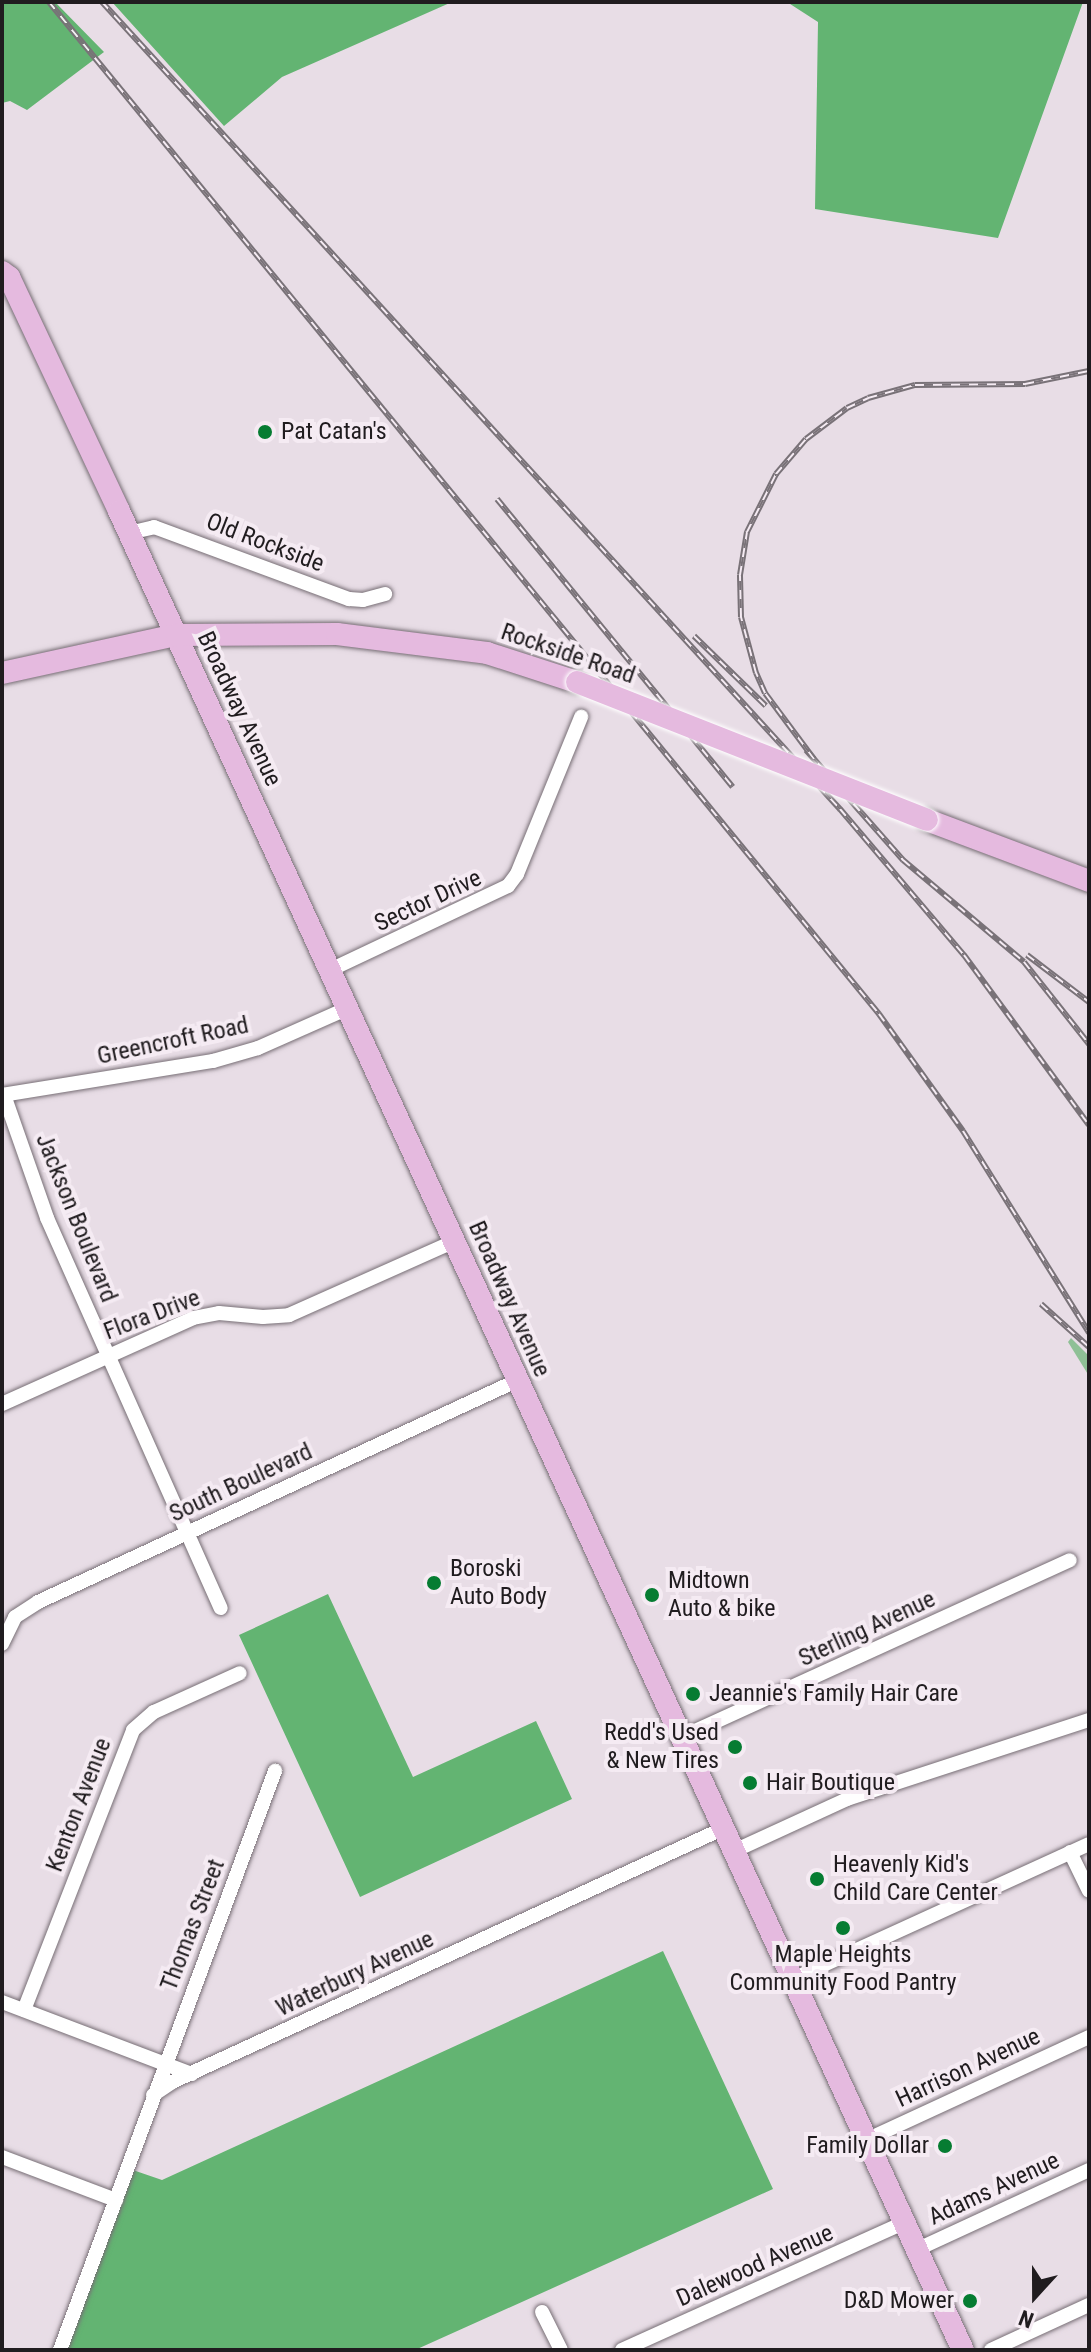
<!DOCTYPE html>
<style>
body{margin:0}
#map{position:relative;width:1091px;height:2352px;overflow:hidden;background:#e8dde6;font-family:"Roboto Condensed",sans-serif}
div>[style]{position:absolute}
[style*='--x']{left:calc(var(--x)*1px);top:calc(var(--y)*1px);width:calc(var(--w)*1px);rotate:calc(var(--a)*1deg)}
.green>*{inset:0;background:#8fc096}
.forest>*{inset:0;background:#63b472}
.roads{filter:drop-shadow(0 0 2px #776e75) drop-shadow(0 0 2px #776e75)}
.street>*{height:14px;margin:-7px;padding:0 7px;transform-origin:7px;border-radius:7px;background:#fff}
.primary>*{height:22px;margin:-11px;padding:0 11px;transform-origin:11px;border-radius:11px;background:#e5badf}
.rail>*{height:6px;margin-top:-3px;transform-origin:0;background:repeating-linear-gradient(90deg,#f5ebf3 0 9px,#797278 0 18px);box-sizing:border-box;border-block:2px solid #797278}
.bridges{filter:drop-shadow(0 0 2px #fff) drop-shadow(0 0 2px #fff)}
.primary-bridge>*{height:22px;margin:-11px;padding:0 11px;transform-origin:11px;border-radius:11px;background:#e5badf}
.dots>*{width:22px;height:22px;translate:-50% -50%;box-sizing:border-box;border:4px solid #f5ebf3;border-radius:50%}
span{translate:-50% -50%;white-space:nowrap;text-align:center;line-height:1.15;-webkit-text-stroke:8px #f5ebf3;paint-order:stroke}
.poi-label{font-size:24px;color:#201c1f}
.left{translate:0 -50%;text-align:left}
.right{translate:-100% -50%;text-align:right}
.street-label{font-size:24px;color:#201c1f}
.frame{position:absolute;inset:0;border:4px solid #201c1f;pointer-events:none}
.north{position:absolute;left:995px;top:2256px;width:80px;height:80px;-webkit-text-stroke:6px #f5ebf3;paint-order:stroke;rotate:201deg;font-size:22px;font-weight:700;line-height:32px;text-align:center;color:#201c1f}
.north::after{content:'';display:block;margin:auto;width:28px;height:36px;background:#201c1f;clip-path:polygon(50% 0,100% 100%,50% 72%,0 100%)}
</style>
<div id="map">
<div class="green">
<div style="clip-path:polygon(1071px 1338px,1089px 1356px,1089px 1376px,1068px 1342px)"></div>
</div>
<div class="forest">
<div style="clip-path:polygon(2px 2px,55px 2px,104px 52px,27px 110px,10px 101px,2px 103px)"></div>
<div style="clip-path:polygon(112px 2px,452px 2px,282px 77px,224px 126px)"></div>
<div style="clip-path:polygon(787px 2px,1083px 2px,998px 238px,815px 209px,818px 22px)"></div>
<div style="clip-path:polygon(328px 1594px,413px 1777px,536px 1721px,572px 1799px,360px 1897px,239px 1635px)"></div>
<div style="clip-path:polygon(663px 1951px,773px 2189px,415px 2350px,60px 2350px,127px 2168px,162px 2180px)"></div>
</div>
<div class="roads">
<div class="street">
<div style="--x:129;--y:533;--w:26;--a:-13"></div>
<div style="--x:154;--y:527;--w:208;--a:20.3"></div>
<div style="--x:349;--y:599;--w:14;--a:4"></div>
<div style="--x:363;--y:600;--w:23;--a:-15"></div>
<div style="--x:330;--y:970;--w:197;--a:-25.3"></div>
<div style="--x:508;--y:886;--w:15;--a:-53"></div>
<div style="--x:517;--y:874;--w:170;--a:-67.8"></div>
<div style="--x:2;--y:1095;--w:214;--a:-9.2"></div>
<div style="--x:213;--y:1061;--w:47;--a:-16.1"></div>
<div style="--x:258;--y:1048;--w:96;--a:-23.9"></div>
<div style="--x:4;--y:1095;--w:130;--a:70.7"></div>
<div style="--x:47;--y:1218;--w:427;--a:66"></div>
<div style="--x:2;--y:1404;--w:209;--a:-24.2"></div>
<div style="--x:193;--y:1318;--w:26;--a:-11"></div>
<div style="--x:219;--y:1313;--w:44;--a:5.2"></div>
<div style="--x:263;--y:1317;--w:26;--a:-4"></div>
<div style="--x:289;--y:1315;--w:182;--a:-24"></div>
<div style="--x:2;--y:1644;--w:30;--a:-64"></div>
<div style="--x:15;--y:1617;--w:27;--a:-33"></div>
<div style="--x:38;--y:1602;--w:527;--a:-24.81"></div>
<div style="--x:682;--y:1737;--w:426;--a:-24.5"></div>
<div style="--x:732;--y:1852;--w:127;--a:-24.7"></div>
<div style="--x:847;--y:1799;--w:255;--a:-18.1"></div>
<div style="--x:1070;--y:1852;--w:43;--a:64"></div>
<div style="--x:793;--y:1979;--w:325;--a:-24.5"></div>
<div style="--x:2;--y:2002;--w:203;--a:20.8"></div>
<div style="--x:24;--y:2010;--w:300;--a:-68.7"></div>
<div style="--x:133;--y:1730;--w:28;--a:-41"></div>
<div style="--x:154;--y:1712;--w:94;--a:-24.4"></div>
<div style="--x:153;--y:2095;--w:23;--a:-34"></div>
<div style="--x:172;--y:2082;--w:605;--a:-24.7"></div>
<div style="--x:866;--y:2140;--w:246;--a:-24.8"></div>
<div style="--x:2;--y:2157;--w:122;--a:20.7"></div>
<div style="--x:918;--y:2249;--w:188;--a:-24.8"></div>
<div style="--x:542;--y:2312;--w:42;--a:63.4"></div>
<div style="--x:60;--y:2350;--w:618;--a:-69.63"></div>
<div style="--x:622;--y:2350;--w:312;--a:-24.3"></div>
<div style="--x:991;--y:2350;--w:108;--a:-24.7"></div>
</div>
<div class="primary">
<div style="--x:2;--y:272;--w:9;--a:36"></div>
<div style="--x:9;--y:277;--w:259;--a:64.8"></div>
<div style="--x:119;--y:511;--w:2023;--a:65.35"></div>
<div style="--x:2;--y:673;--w:179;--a:-12.3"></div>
<div style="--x:177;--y:635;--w:160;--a:-0.4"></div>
<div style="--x:337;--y:634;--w:151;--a:7.2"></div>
<div style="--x:487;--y:653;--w:95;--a:17.9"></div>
<div style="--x:927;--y:820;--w:173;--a:20.6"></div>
</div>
</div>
<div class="rail">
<div style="--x:49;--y:2;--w:1309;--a:50.64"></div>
<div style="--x:879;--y:1014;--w:144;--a:54.3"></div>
<div style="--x:963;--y:1131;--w:238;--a:58"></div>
<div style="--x:102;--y:2;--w:1094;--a:47.56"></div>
<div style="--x:840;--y:809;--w:192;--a:49.7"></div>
<div style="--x:964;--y:955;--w:211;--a:53.7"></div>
<div style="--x:497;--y:499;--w:372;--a:50.7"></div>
<div style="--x:694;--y:636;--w:100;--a:44.2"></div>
<div style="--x:806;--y:750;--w:147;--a:48.6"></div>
<div style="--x:903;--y:860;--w:158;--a:40.1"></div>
<div style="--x:1024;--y:962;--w:105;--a:51.6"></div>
<div style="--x:814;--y:759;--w:82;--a:-126.6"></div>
<div style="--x:765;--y:693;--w:22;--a:-114"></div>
<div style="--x:756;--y:673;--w:58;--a:-105"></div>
<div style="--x:741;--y:617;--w:42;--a:-91.4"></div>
<div style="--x:740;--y:575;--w:44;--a:-80.8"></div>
<div style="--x:747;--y:532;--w:65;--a:-63.4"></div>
<div style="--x:776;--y:474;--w:46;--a:-49.4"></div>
<div style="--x:806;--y:439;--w:51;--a:-37.1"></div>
<div style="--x:847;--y:408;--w:23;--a:-25"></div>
<div style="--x:868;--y:398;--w:49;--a:-15.5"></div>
<div style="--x:915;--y:385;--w:110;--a:-0.5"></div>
<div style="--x:1025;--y:384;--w:65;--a:-11.5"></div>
<div style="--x:1027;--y:955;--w:78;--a:37.2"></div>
<div style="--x:1041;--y:1304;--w:64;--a:41.9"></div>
</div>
<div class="bridges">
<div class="primary-bridge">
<div style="--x:577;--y:682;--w:376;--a:21.5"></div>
</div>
</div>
<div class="dots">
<div style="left:265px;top:432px;background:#067c32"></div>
<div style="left:434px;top:1583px;background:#067c32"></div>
<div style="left:652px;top:1595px;background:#067c32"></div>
<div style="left:693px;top:1694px;background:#067c32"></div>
<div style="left:735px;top:1747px;background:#067c32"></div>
<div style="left:750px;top:1783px;background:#067c32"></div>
<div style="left:817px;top:1879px;background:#067c32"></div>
<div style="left:843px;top:1928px;background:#067c32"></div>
<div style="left:945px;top:2146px;background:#067c32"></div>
<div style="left:970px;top:2301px;background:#067c32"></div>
</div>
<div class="poi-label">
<span class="left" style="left:281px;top:432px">Pat Catan's</span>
<span class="left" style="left:450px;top:1583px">Boroski<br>Auto Body</span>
<span class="left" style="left:668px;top:1595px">Midtown<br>Auto &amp; bike</span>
<span class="left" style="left:709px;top:1694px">Jeannie's Family Hair Care</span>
<span class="right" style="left:719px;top:1747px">Redd's Used<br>&amp; New Tires</span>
<span class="left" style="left:766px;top:1783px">Hair Boutique</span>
<span class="left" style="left:833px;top:1879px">Heavenly Kid's<br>Child Care Center</span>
<span style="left:843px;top:1969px">Maple Heights<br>Community Food Pantry</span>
<span class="right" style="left:929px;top:2146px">Family Dollar</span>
<span class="right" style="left:954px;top:2301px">D&amp;D Mower</span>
</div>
<div class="street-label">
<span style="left:265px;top:543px;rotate:21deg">Old Rockside</span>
<span style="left:568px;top:654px;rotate:19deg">Rockside Road</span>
<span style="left:239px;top:709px;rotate:65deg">Broadway Avenue</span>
<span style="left:428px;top:901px;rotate:-25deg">Sector Drive</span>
<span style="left:173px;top:1041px;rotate:-12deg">Greencroft Road</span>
<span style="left:76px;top:1218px;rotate:68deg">Jackson Boulevard</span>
<span style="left:509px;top:1299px;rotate:66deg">Broadway Avenue</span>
<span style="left:152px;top:1315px;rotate:-21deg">Flora Drive</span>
<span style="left:241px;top:1483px;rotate:-25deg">South Boulevard</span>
<span style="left:867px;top:1629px;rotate:-25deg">Sterling Avenue</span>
<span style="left:79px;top:1805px;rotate:-69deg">Kenton Avenue</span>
<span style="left:193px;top:1925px;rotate:-69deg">Thomas Street</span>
<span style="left:355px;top:1974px;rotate:-25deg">Waterbury Avenue</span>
<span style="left:968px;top:2068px;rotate:-25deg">Harrison Avenue</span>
<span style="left:994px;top:2189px;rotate:-25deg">Adams Avenue</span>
<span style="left:755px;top:2266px;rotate:-24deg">Dalewood Avenue</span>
</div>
<div class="frame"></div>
<div class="north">N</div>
</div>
